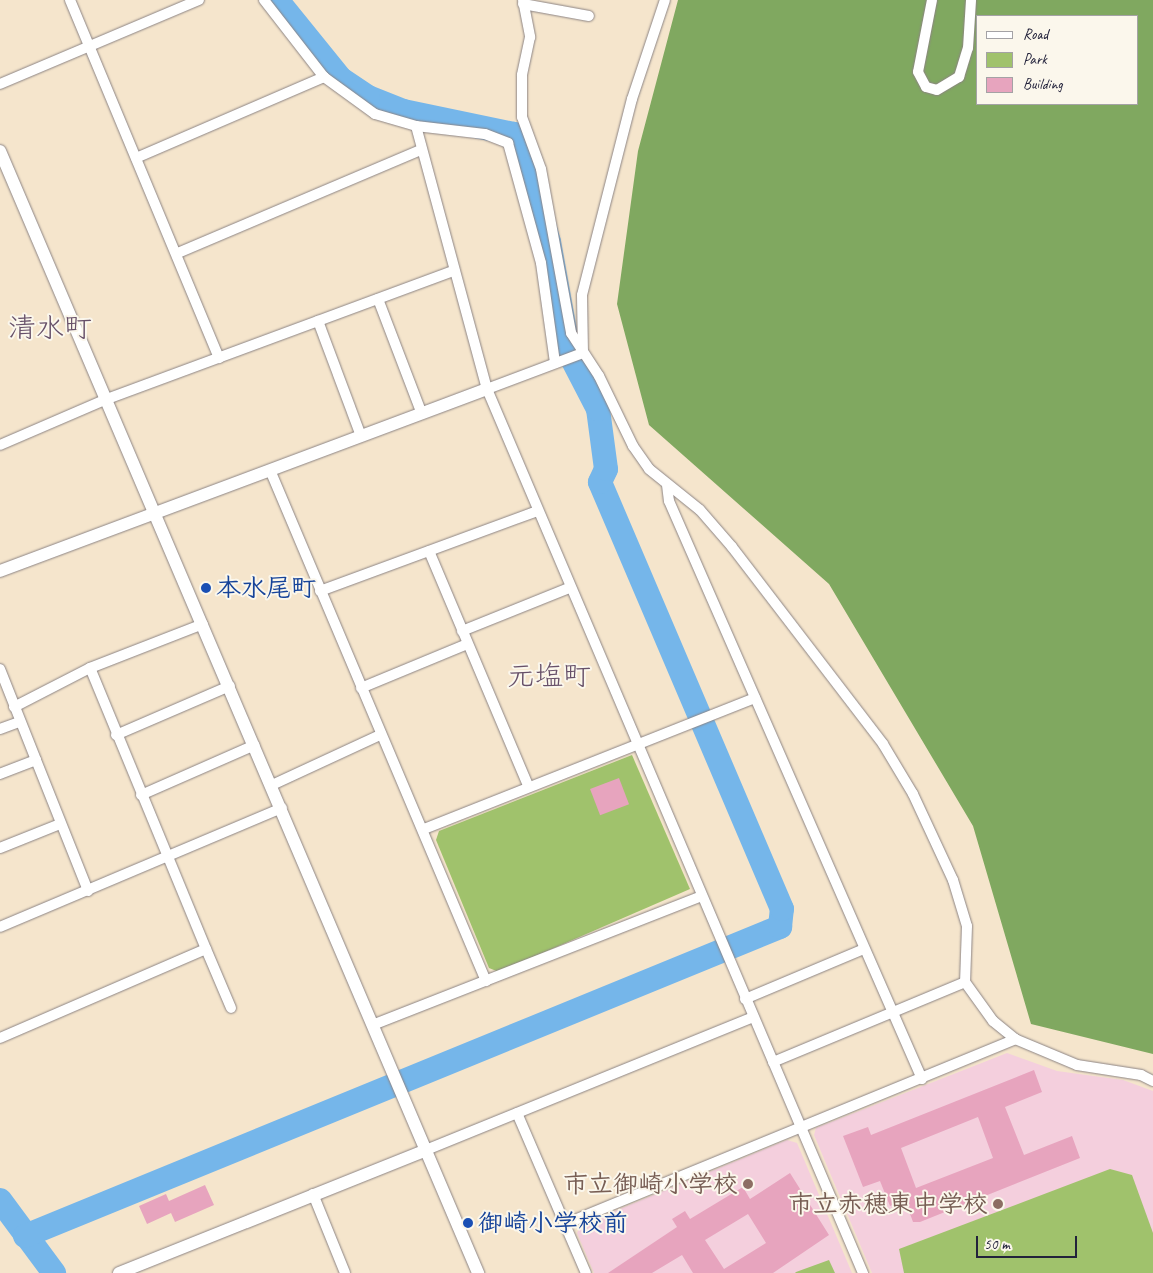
<!DOCTYPE html>
<meta charset="utf-8">
<style>
body{margin:0}
#map{position:relative;width:1153px;height:1273px;overflow:hidden;background:#f5e5cc;font-family:Caveat,"Klee One",sans-serif}
div>[style]{position:absolute}
[style*='--x']{left:calc(var(--x)*1px);top:calc(var(--y)*1px);width:calc(var(--w)*1px);rotate:calc(var(--a)*1deg)}
.built>*{inset:0;background:#f4cfdd}
.green>*{inset:0;background:#a0c26c}
.forest>*{inset:0;background:#80a860}
.river>*{height:24px;margin:-12px;padding:0 12px;transform-origin:12px;border-radius:12px;background:#75b6ea}
.building>*{inset:0;background:#e7a4be;transform-origin:0 0}
.roads{filter:drop-shadow(0 0 1px #8c8484) drop-shadow(0 0 1px #8c8484)}
.minor>*{height:10px;margin:-5px;padding:0 5px;transform-origin:5px;border-radius:5px;background:#fff}
.tertiary>*{height:12px;margin:-6px;padding:0 6px;transform-origin:6px;border-radius:6px;background:#fff}
.dots>*{width:14px;height:14px;translate:-50% -50%;box-sizing:border-box;border:2px solid #fbf7ec;border-radius:50%}
span{translate:-50% -50%;white-space:nowrap;text-align:center;line-height:1.15;-webkit-text-stroke:4px #fbf7ec;paint-order:stroke}
.transit-label{font-size:25px;color:#164399;font-weight:700}
.left{translate:0 -50%;text-align:left}
.education-label{font-size:25px;color:#785e54;font-weight:700}
.right{translate:-100% -50%;text-align:right}
.quarter-label{font-size:28px;color:#675069}
.legend{position:absolute;left:976px;top:15px;width:162px;height:90px;box-sizing:border-box;background:#fbf7ec;border:1px solid #a4a2a5;margin:0;padding:6px 9px;list-style:none;font-size:15px;color:#22223b}
.legend li{display:flex;align-items:center;gap:10px;height:25px}
.legend b{width:25px;border:1px solid #a4a2a5}
.scale{position:absolute;left:976px;top:1236px;width:101px;height:22px;box-sizing:border-box;border:2px solid #22223b;border-top:0;padding-left:6px;font-size:15px;line-height:18px;white-space:nowrap;color:#22223b;-webkit-text-stroke:4px #fbf7ec;paint-order:stroke}
</style>
<div id="map">
<div class="built">
<div style="clip-path:polygon(1007px 1053px,1057px 1071px,1123px 1080px,1153px 1091px,1153px 1273px,872px 1273px,814px 1135px,816px 1128px)"></div>
<div style="clip-path:polygon(787px 1140px,797px 1143px,852px 1273px,594px 1273px,577px 1233px,581px 1225px)"></div>
</div>
<div class="green">
<div style="clip-path:polygon(632px 755px,690px 889px,499px 972px,489px 968px,436px 840px,439px 831px)"></div>
<div style="clip-path:polygon(1110px 1169px,1132px 1175px,1153px 1233px,1153px 1273px,904px 1273px,899px 1249px)"></div>
<div style="clip-path:polygon(829px 1260px,835px 1273px,795px 1273px,796px 1272px)"></div>
</div>
<div class="forest">
<div style="clip-path:polygon(evenodd,678px 0,1153px 0,1153px 1054px,1031px 1024px,973px 826px,829px 584px,649px 425px,617px 304px,638px 151px,678px 0,977px 16px,1137px 16px,1137px 104px,977px 104px,977px 16px)"></div>
</div>
<div class="river">
<div style="--x:0;--y:1200;--w:91;--a:53.5"></div>
<div style="--x:25;--y:1236;--w:816;--a:-22.26"></div>
<div style="--x:780;--y:927;--w:18;--a:-84"></div>
<div style="--x:782;--y:909;--w:464;--a:-113.1"></div>
<div style="--x:600;--y:482;--w:14;--a:-65"></div>
<div style="--x:606;--y:469;--w:61;--a:-97.6"></div>
<div style="--x:598;--y:409;--w:63;--a:-117.4"></div>
<div style="--x:569;--y:353;--w:113;--a:-100.2"></div>
<div style="--x:549;--y:242;--w:100;--a:-106.3"></div>
<div style="--x:521;--y:146;--w:14;--a:-120"></div>
<div style="--x:514;--y:134;--w:113;--a:-168.3"></div>
<div style="--x:403;--y:111;--w:38;--a:-158"></div>
<div style="--x:368;--y:97;--w:32;--a:-146"></div>
<div style="--x:341;--y:79;--w:102;--a:-129"></div>
</div>
<div class="building">
<div style="left:619px;top:778px;width:28px;height:31px;rotate:69deg"></div>
<div style="clip-path:polygon(evenodd,1034px 1070px,1042px 1092px,1005px 1107px,1024px 1155px,1072px 1136px,1080px 1158px,920px 1222px,913px 1222px,905px 1200px,890px 1206px,880px 1181px,863px 1187px,843px 1136px,868px 1127px,871px 1135px,1034px 1070px,978px 1117px,993px 1158px,916px 1188px,901px 1148px,978px 1117px)"></div>
<div style="clip-path:polygon(evenodd,790px 1173px,829px 1235px,773px 1273px,693px 1273px,682px 1255px,652px 1273px,608px 1273px,677px 1227px,672px 1219px,685px 1211px,690px 1219px,743px 1187px,750px 1199px,790px 1173px,748px 1214px,766px 1243px,724px 1269px,705px 1240px,748px 1214px)"></div>
<div style="clip-path:polygon(205px 1185px,214px 1205px,175px 1222px,171px 1213px,147px 1224px,139px 1206px,166px 1194px,169px 1201px)"></div>
</div>
<div class="roads">
<div class="minor">
<div style="--x:70;--y:0;--w:388;--a:67.4"></div>
<div style="--x:264;--y:0;--w:98;--a:52.1"></div>
<div style="--x:324;--y:77;--w:63;--a:36"></div>
<div style="--x:375;--y:114;--w:43;--a:16.3"></div>
<div style="--x:416;--y:126;--w:69;--a:6.6"></div>
<div style="--x:485;--y:134;--w:25;--a:21"></div>
<div style="--x:508;--y:143;--w:124;--a:74.6"></div>
<div style="--x:541;--y:263;--w:101;--a:82"></div>
<div style="--x:523;--y:0;--w:38;--a:79"></div>
<div style="--x:530;--y:37;--w:39;--a:102"></div>
<div style="--x:522;--y:75;--w:42;--a:90"></div>
<div style="--x:522;--y:117;--w:55;--a:69.9"></div>
<div style="--x:541;--y:169;--w:167;--a:79.6"></div>
<div style="--x:571;--y:333;--w:51;--a:56.9"></div>
<div style="--x:599;--y:376;--w:78;--a:64.1"></div>
<div style="--x:633;--y:446;--w:28;--a:55"></div>
<div style="--x:649;--y:469;--w:65;--a:38.8"></div>
<div style="--x:700;--y:510;--w:49;--a:49.1"></div>
<div style="--x:732;--y:547;--w:248;--a:52.5"></div>
<div style="--x:883;--y:744;--w:58;--a:59"></div>
<div style="--x:913;--y:794;--w:95;--a:65.1"></div>
<div style="--x:953;--y:880;--w:48;--a:73.1"></div>
<div style="--x:967;--y:926;--w:56;--a:92"></div>
<div style="--x:965;--y:982;--w:48;--a:54.3"></div>
<div style="--x:993;--y:1021;--w:28;--a:39"></div>
<div style="--x:1015;--y:1039;--w:67;--a:22.8"></div>
<div style="--x:1077;--y:1065;--w:65;--a:8.9"></div>
<div style="--x:1141;--y:1075;--w:13;--a:27"></div>
<div style="--x:932;--y:0;--w:73;--a:101"></div>
<div style="--x:918;--y:72;--w:17;--a:62"></div>
<div style="--x:926;--y:87;--w:11;--a:15"></div>
<div style="--x:937;--y:90;--w:26;--a:-31"></div>
<div style="--x:959;--y:77;--w:30;--a:-73"></div>
<div style="--x:968;--y:48;--w:48;--a:-86.4"></div>
<div style="--x:523;--y:4;--w:67;--a:10.3"></div>
<div style="--x:0;--y:84;--w:216;--a:-22.9"></div>
<div style="--x:416;--y:126;--w:272;--a:74.9"></div>
<div style="--x:487;--y:389;--w:961;--a:66.96"></div>
<div style="--x:136;--y:158;--w:205;--a:-23.3"></div>
<div style="--x:178;--y:253;--w:264;--a:-23"></div>
<div style="--x:378;--y:299;--w:123;--a:69.1"></div>
<div style="--x:318;--y:321;--w:123;--a:69.5"></div>
<div style="--x:583;--y:353;--w:58;--a:-91"></div>
<div style="--x:582;--y:295;--w:202;--a:-75.7"></div>
<div style="--x:632;--y:99;--w:104;--a:-71.6"></div>
<div style="--x:487;--y:389;--w:103;--a:-20.6"></div>
<div style="--x:0;--y:445;--w:116;--a:-23.3"></div>
<div style="--x:107;--y:399;--w:369;--a:-20.3"></div>
<div style="--x:270;--y:470;--w:555;--a:67.09"></div>
<div style="--x:667;--y:485;--w:16;--a:83"></div>
<div style="--x:669;--y:501;--w:631;--a:66.36"></div>
<div style="--x:429;--y:551;--w:254;--a:67.1"></div>
<div style="--x:320;--y:591;--w:231;--a:-20.2"></div>
<div style="--x:462;--y:631;--w:115;--a:-21.9"></div>
<div style="--x:0;--y:669;--w:98;--a:68.4"></div>
<div style="--x:36;--y:760;--w:39;--a:159"></div>
<div style="--x:361;--y:688;--w:115;--a:-22.5"></div>
<div style="--x:14;--y:707;--w:85;--a:-27.2"></div>
<div style="--x:90;--y:668;--w:121;--a:-21.3"></div>
<div style="--x:0;--y:729;--w:20;--a:-20"></div>
<div style="--x:116;--y:735;--w:124;--a:-23.3"></div>
<div style="--x:36;--y:760;--w:141;--a:68.3"></div>
<div style="--x:272;--y:785;--w:119;--a:-24.8"></div>
<div style="--x:141;--y:795;--w:124;--a:-23.7"></div>
<div style="--x:424;--y:829;--w:356;--a:-21.6"></div>
<div style="--x:0;--y:848;--w:65;--a:-21.8"></div>
<div style="--x:0;--y:927;--w:306;--a:-22.9"></div>
<div style="--x:206;--y:949;--w:64;--a:67"></div>
<div style="--x:745;--y:999;--w:129;--a:-22.8"></div>
<div style="--x:375;--y:1024;--w:350;--a:-21.4"></div>
<div style="--x:0;--y:1038;--w:224;--a:-23.4"></div>
<div style="--x:206;--y:949;--w:304;--a:-112.4"></div>
<div style="--x:773;--y:1062;--w:208;--a:-22.6"></div>
<div style="--x:517;--y:1113;--w:174;--a:66.7"></div>
<div style="--x:426;--y:1150;--w:353;--a:-22.1"></div>
<div style="--x:313;--y:1194;--w:85;--a:67.9"></div>
<div style="--x:565;--y:1224;--w:487;--a:-22.3"></div>
</div>
<div class="tertiary">
<div style="--x:0;--y:151;--w:1220;--a:66.92"></div>
<div style="--x:0;--y:571;--w:520;--a:-20.49"></div>
<div style="--x:119;--y:1273;--w:331;--a:-21.8"></div>
</div>
</div>
<div class="dots">
<div style="left:206px;top:588px;background:#1a4fb4"></div>
<div style="left:748px;top:1184px;background:#8d6e63"></div>
<div style="left:998px;top:1204px;background:#8d6e63"></div>
<div style="left:468px;top:1223px;background:#1a4fb4"></div>
</div>
<div class="transit-label">
<span class="left" style="left:216px;top:588px">本水尾町</span>
<span class="left" style="left:478px;top:1223px">御崎小学校前</span>
</div>
<div class="education-label">
<span class="right" style="left:738px;top:1184px">市立御崎小学校</span>
<span class="right" style="left:988px;top:1204px">市立赤穂東中学校</span>
</div>
<div class="quarter-label">
<span style="left:50px;top:328px">清水町</span>
<span style="left:549px;top:676px">元塩町</span>
</div>
<ul class="legend">
<li><b style="height:6px;background:#fff"></b>Road</li>
<li><b style="height:14px;background:#a0c26c"></b>Park</li>
<li><b style="height:14px;background:#e7a4be"></b>Building</li>
</ul>
<div class="scale">50 m</div>
</div>
